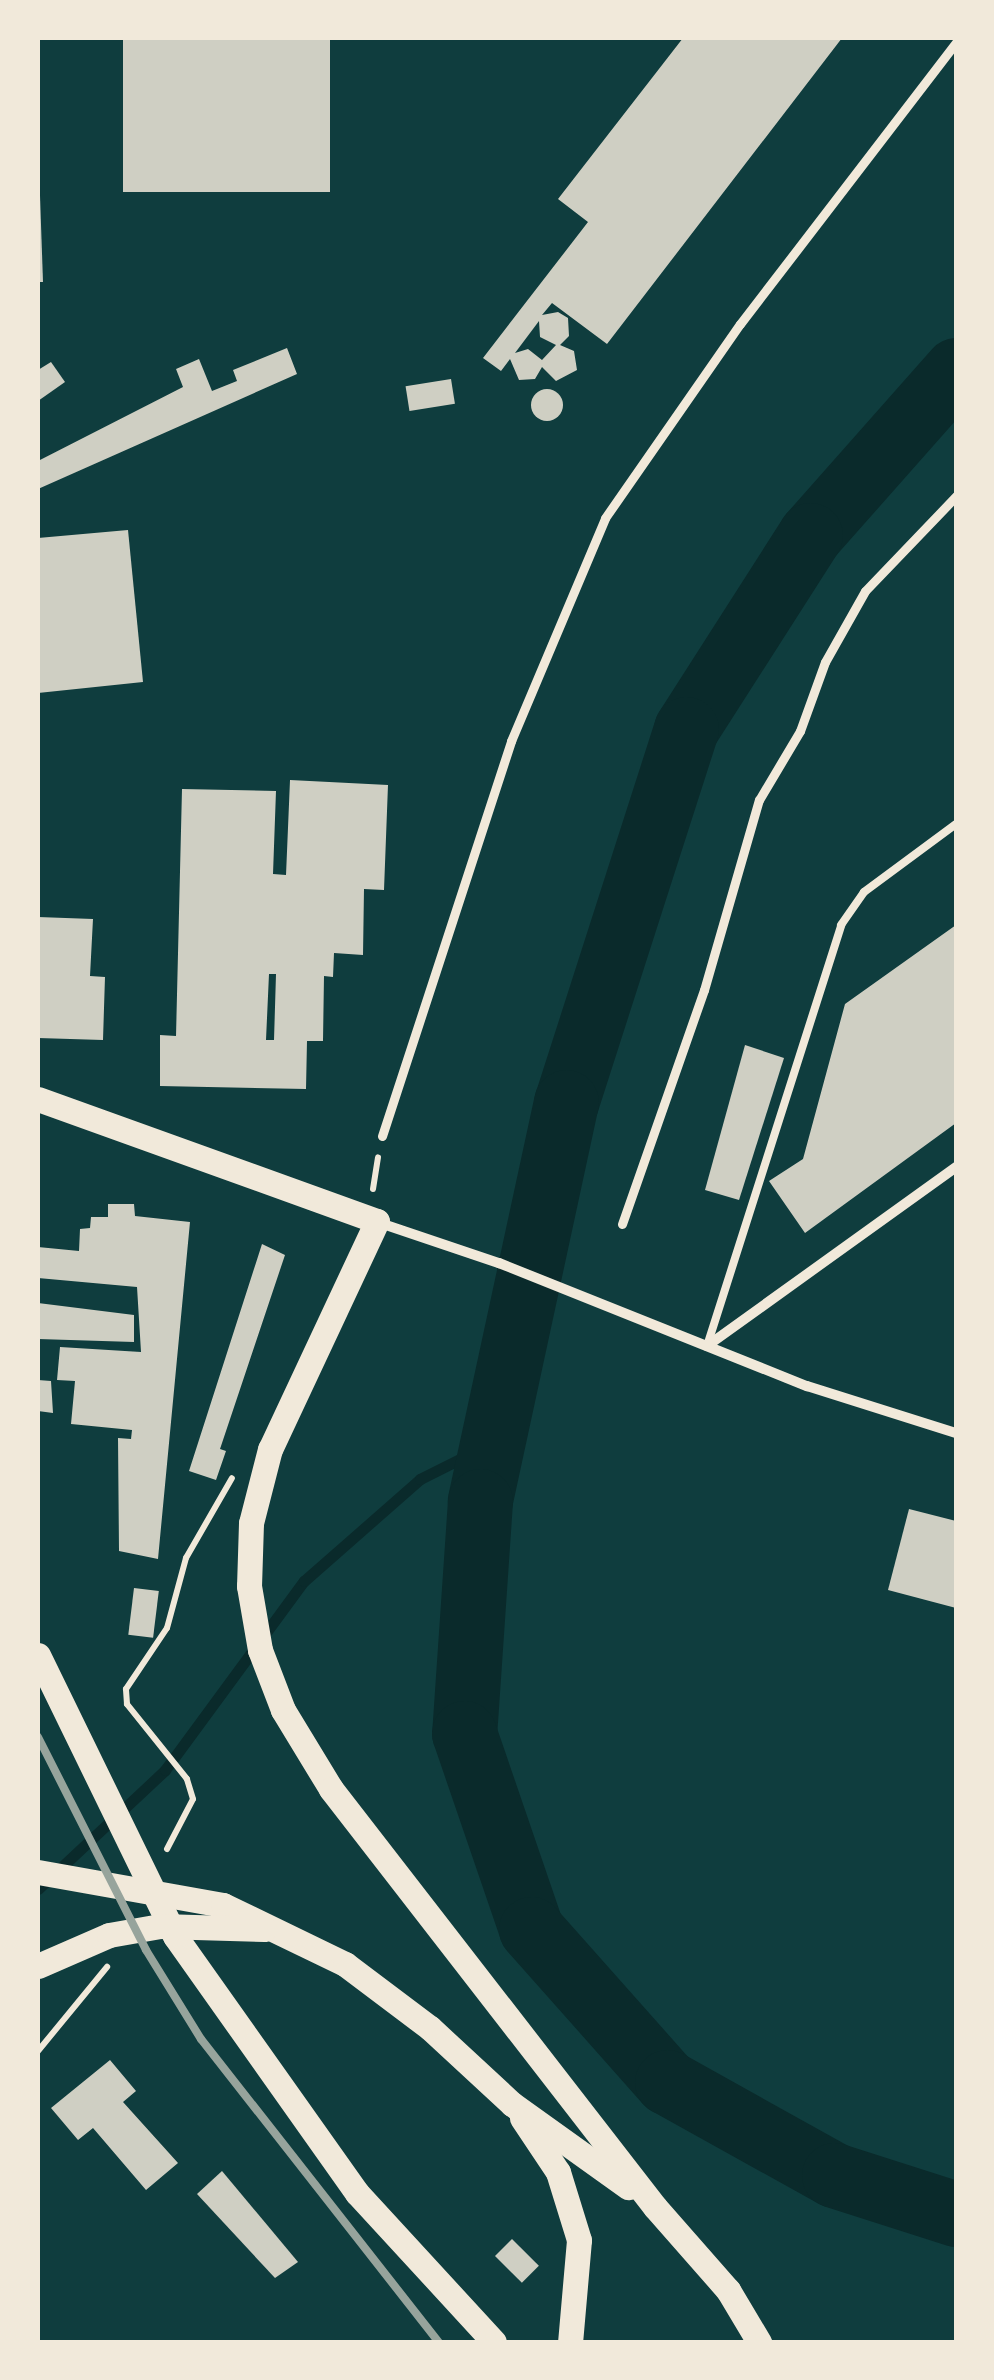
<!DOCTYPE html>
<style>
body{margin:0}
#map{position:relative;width:994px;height:2380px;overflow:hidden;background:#0f3d3e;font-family:"IBM Plex Serif",serif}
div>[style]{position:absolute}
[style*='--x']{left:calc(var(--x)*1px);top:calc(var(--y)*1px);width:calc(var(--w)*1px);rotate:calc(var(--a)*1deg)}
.stream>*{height:11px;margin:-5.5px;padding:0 5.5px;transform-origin:5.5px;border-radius:5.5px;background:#0a2a2b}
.river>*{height:65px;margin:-32.5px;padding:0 32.5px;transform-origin:32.5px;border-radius:32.5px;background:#0a2a2b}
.building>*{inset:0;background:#cfcfc3;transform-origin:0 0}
.round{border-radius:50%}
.path>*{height:6px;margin:-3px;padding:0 3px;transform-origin:3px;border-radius:3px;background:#f1e9da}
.service>*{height:8px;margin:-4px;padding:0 4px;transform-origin:4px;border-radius:4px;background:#f1e9da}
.pedestrian>*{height:9px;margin:-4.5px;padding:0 4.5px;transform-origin:4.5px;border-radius:4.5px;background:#f1e9da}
.minor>*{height:10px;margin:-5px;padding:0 5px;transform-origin:5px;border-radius:5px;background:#f1e9da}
.primary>*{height:25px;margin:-12.5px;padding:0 12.5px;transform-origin:12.5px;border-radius:12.5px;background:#f1e9da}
.rail>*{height:8px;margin:-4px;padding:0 4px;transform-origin:4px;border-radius:4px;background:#97a49c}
span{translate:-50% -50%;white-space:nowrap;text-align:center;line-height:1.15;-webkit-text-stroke:9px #f1e9da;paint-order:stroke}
.frame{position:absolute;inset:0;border:40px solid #f1e9da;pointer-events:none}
</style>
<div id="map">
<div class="stream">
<div style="--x:38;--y:1889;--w:174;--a:-43.1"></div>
<div style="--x:165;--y:1770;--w:235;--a:-53.7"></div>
<div style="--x:304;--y:1581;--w:154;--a:-41.3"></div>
<div style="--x:420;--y:1479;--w:80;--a:-26.6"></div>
</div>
<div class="river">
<div style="--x:956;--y:370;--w:220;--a:131.5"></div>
<div style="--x:810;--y:535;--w:230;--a:122.6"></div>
<div style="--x:686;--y:729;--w:392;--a:107.8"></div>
<div style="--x:566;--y:1102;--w:408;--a:102.2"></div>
<div style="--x:480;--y:1501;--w:233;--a:93.9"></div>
<div style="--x:464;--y:1733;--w:207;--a:71.1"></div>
<div style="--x:531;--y:1929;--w:205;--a:48.4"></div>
<div style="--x:667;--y:2082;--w:191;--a:29.1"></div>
<div style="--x:834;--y:2175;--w:128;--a:17.7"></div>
</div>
<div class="building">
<div style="left:123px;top:38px;width:207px;height:154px"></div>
<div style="clip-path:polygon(evenodd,683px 38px,842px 38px,607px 344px,552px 303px,542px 315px,558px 312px,568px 318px,569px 336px,560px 345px,574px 351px,577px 370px,556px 381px,542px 367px,535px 379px,519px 380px,510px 359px,501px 371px,483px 358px,588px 222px,558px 199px,683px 38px,539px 321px,540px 337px,556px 345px,542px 360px,528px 349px,515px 353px,539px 321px)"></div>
<div style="clip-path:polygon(38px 138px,43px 282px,38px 282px)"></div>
<div style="clip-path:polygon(287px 348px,297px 374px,38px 489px,38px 461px,183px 387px,176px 369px,199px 359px,212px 391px,237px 381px,233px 370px)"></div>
<div style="clip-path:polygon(51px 362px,65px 382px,38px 401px,38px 370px)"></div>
<div style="left:451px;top:379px;width:25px;height:46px;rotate:81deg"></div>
<div class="round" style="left:531px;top:389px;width:32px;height:32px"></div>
<div style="clip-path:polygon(128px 530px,143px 682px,38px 693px,38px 538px)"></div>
<div style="clip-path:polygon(evenodd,290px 780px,388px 785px,384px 890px,364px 889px,363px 955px,334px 953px,333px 977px,324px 976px,323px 1041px,307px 1041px,306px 1089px,160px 1086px,160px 1035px,176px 1036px,182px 789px,276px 791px,273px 874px,286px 875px,290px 780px,269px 974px,276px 974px,274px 1040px,266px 1040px,269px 974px)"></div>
<div style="clip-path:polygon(38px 917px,93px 919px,90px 976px,105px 977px,103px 1040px,38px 1038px)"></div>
<div style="clip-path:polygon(956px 925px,956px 1123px,805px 1233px,769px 1181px,803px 1159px,845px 1004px)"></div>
<div style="clip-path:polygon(745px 1045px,784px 1058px,739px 1200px,705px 1190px)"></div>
<div style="clip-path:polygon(108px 1204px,134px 1204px,135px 1216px,190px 1222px,158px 1559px,119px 1551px,118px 1438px,131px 1439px,132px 1430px,71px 1424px,75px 1381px,57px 1380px,60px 1347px,141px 1352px,137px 1287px,38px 1278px,38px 1247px,79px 1251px,80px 1229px,90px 1228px,91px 1217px,108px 1217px)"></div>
<div style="clip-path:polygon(262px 1244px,285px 1255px,220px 1449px,226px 1451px,216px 1480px,189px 1471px)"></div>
<div style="clip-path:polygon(38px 1303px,134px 1315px,134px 1342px,38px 1339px)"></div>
<div style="clip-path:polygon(38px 1380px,51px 1381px,53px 1413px,38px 1411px)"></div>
<div style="clip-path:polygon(909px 1509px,956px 1521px,956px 1608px,888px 1590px)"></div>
<div style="left:134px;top:1588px;width:25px;height:47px;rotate:7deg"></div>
<div style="clip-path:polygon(110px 2060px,136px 2091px,123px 2102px,178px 2163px,146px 2190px,93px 2128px,78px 2140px,51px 2108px)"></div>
<div style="clip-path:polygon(222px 2171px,298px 2262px,275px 2278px,197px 2194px)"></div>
<div style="left:512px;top:2239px;width:38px;height:24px;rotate:45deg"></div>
</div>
<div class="path">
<div style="--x:373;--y:1189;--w:32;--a:-81"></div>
<div style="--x:167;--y:1849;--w:56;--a:-62.5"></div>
<div style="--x:193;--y:1799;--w:21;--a:-107"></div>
<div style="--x:187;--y:1779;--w:96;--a:-128.7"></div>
<div style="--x:127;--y:1704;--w:15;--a:-94"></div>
<div style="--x:126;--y:1689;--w:73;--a:-56.1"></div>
<div style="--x:167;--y:1628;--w:73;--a:-74.8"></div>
<div style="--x:186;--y:1558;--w:92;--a:-60.1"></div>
<div style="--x:38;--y:2051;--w:109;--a:-50.6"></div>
</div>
<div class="service">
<div style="--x:707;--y:1346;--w:442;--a:-72.3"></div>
<div style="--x:841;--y:925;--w:40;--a:-55.1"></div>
<div style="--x:864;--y:892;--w:114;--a:-36.5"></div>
</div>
<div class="pedestrian">
<div style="--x:382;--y:1136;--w:416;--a:-71.9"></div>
<div style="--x:511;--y:741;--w:242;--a:-67.1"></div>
<div style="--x:605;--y:518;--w:236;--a:-55.2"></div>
<div style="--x:740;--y:324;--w:355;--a:-52.5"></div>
<div style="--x:622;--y:1224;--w:248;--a:-70.7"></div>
<div style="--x:704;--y:990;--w:198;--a:-73.9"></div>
<div style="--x:759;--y:800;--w:80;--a:-59.3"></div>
<div style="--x:800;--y:731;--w:73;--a:-70.1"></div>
<div style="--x:825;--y:662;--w:81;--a:-60.6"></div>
<div style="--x:865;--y:591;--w:132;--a:-46.2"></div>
</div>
<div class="minor">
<div style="--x:377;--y:1222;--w:129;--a:18.6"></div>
<div style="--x:499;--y:1263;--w:332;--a:21.8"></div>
<div style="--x:807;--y:1386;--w:156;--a:17.5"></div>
<div style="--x:707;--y:1346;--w:307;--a:-35.7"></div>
</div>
<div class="primary">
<div style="--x:38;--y:1099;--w:360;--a:19.8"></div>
<div style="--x:377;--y:1221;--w:252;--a:115.1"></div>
<div style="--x:270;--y:1449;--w:76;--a:104.4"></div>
<div style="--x:251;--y:1523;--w:63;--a:91.8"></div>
<div style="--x:249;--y:1586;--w:65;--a:80.2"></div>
<div style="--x:260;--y:1650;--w:64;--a:69"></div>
<div style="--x:283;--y:1710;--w:92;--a:58.7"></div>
<div style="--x:331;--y:1789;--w:529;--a:52.22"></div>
<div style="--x:655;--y:2207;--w:111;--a:48.7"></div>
<div style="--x:728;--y:2290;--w:61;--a:59.2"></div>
<div style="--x:38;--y:1655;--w:313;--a:64"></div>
<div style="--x:175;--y:1936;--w:315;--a:54.7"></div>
<div style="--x:357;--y:2193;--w:202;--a:47.4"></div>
<div style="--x:38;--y:1872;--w:188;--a:10.1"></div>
<div style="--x:223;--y:1905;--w:136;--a:25.8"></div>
<div style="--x:345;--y:1964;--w:106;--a:37"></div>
<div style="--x:430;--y:2028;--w:112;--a:42.8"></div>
<div style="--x:512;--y:2104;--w:143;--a:35.6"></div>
<div style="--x:38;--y:1966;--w:77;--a:-23.6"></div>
<div style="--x:109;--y:1935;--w:52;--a:-10"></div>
<div style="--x:160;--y:1926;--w:104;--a:1.7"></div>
<div style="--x:522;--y:2118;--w:65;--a:56.3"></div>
<div style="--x:558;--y:2172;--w:71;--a:72.8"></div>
<div style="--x:579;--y:2240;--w:102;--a:95"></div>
</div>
<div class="rail">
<div style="--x:38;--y:1737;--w:239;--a:63.1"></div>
<div style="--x:146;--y:1950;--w:105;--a:58.3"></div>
<div style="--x:201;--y:2039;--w:385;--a:51.9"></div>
</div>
<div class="frame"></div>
</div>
